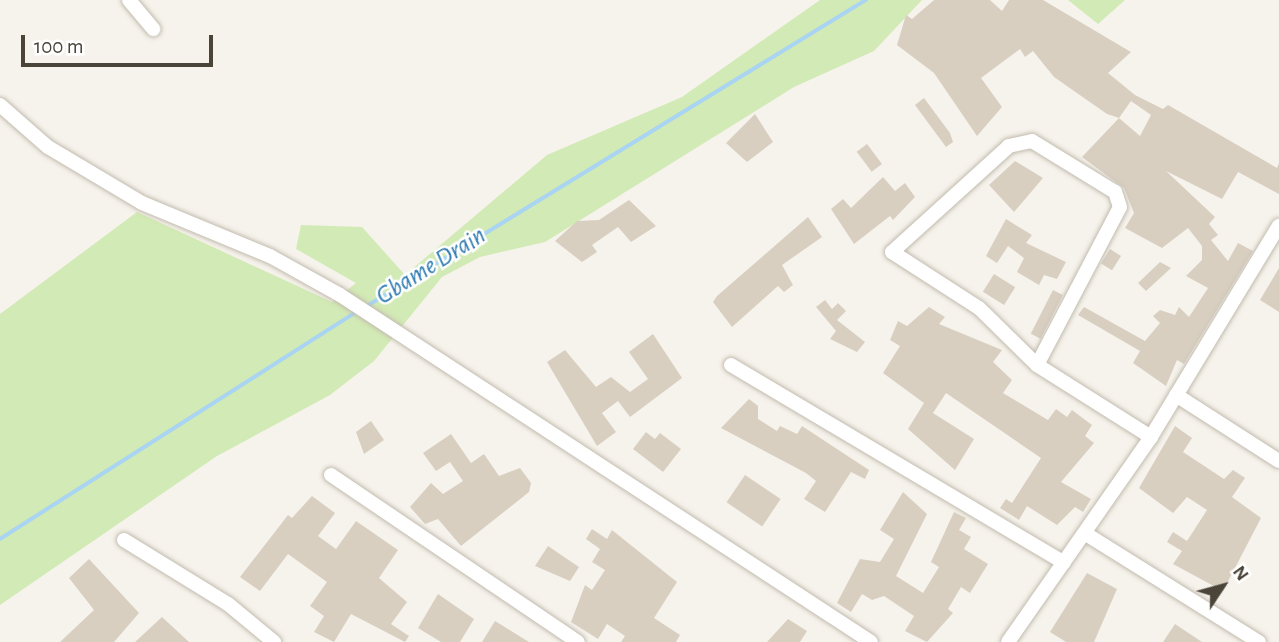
<!DOCTYPE html>
<style>
body{margin:0}
#map{position:relative;width:1279px;height:642px;overflow:hidden;background:#f6f3ec;font-family:"Alegreya Sans",sans-serif}
div>[style]{position:absolute}
[style*='--x']{left:calc(var(--x)*1px);top:calc(var(--y)*1px);width:calc(var(--w)*1px);rotate:calc(var(--a)*1deg)}
.green>*{inset:0;background:#d2eab5}
.stream>*{height:3.5px;margin:-1.75px;padding:0 1.75px;transform-origin:1.75px;border-radius:1.75px;background:#a9d4f2}
.building>*{inset:0;background:#d8cfc1;transform-origin:0 0}
.roads{filter:drop-shadow(0 0 2px #c2bbae) drop-shadow(0 0 2px #c2bbae)}
.minor>*{height:14px;margin:-7px;padding:0 7px;transform-origin:7px;border-radius:7px;background:#fff}
span{translate:-50% -50%;white-space:nowrap;text-align:center;line-height:1.15;-webkit-text-stroke:5px #fff;paint-order:stroke}
.water-label{font-size:26px;color:#2e7ab2;font-style:italic}
.north{position:absolute;left:1188px;top:551px;width:70px;height:70px;-webkit-text-stroke:5px #fff;paint-order:stroke;rotate:54deg;font-size:19px;font-weight:700;line-height:28px;text-align:center;color:#4b4439}
.north::after{content:'';display:block;margin:auto;width:24px;height:32px;background:#4b4439;clip-path:polygon(50% 0,100% 100%,50% 72%,0 100%)}
.scale{position:absolute;left:21px;top:35px;width:192px;height:32px;box-sizing:border-box;border:4px solid #4b4439;border-top:0;padding-left:9px;font-size:21px;line-height:24px;white-space:nowrap;color:#4b4439;-webkit-text-stroke:5px #fff;paint-order:stroke}
</style>
<div id="map">
<div class="green">
<div style="clip-path:polygon(820px 0,922px 0,874px 51px,794px 87px,545px 242px,480px 257px,442px 277px,374px 361px,330px 395px,217px 456px,0 605px,0 314px,137px 212px,332px 302px,356px 283px,296px 249px,301px 225px,362px 227px,405px 275px,547px 155px,682px 97px)"></div>
<div style="clip-path:polygon(1068px 0,1125px 0,1098px 24px)"></div>
</div>
<div class="stream">
<div style="--x:367;--y:306;--w:585;--a:-31.52"></div>
<div style="--x:0;--y:539;--w:423;--a:-32.5"></div>
</div>
<div class="building">
<div style="clip-path:polygon(934px 0,990px 0,1002px 11px,1009px 0,1043px 0,1131px 52px,1108px 73px,1135px 95px,1163px 109px,1168px 105px,1277px 168px,1279px 163px,1279px 194px,1238px 172px,1222px 199px,1166px 171px,1215px 217px,1209px 224px,1218px 235px,1211px 240px,1228px 261px,1238px 243px,1253px 251px,1184px 364px,1177px 360px,1166px 386px,1133px 363px,1140px 351px,1078px 315px,1084px 307px,1145px 341px,1160px 323px,1153px 316px,1160px 310px,1175px 315px,1179px 307px,1189px 317px,1208px 288px,1186px 276px,1202px 260px,1202px 246px,1188px 228px,1162px 248px,1125px 228px,1134px 213px,1124px 188px,1082px 157px,1119px 118px,1140px 136px,1151px 115px,1131px 101px,1119px 118px,1107px 114px,1054px 77px,1033px 51px,1025px 57px,1020px 49px,981px 78px,1002px 107px,977px 136px,934px 73px,897px 45px,906px 15px,912px 19px)"></div>
<div style="clip-path:polygon(924px 98px,950px 133px,953px 142px,946px 147px,915px 105px)"></div>
<div style="clip-path:polygon(755px 114px,773px 142px,747px 162px,726px 143px)"></div>
<div style="left:867px;top:144px;width:25px;height:13px;rotate:53deg"></div>
<div style="clip-path:polygon(1015px 161px,1043px 178px,1014px 212px,989px 185px)"></div>
<div style="clip-path:polygon(883px 177px,895px 191px,905px 183px,915px 197px,893px 220px,890px 216px,854px 244px,831px 209px,843px 199px,851px 208px)"></div>
<div style="clip-path:polygon(629px 200px,656px 226px,631px 242px,618px 227px,592px 245px,597px 252px,582px 262px,555px 241px,577px 221px,599px 220px)"></div>
<div style="clip-path:polygon(808px 217px,822px 237px,782px 265px,793px 285px,784px 292px,778px 286px,732px 327px,713px 302px,717px 296px)"></div>
<div style="clip-path:polygon(1006px 219px,1032px 235px,1026px 243px,1066px 262px,1057px 279px,1044px 275px,1039px 285px,1017px 272px,1024px 258px,1008px 246px,997px 263px,986px 256px)"></div>
<div style="left:1110px;top:249px;width:13px;height:17px;rotate:32deg"></div>
<div style="clip-path:polygon(1160px 262px,1171px 268px,1146px 291px,1138px 283px)"></div>
<div style="clip-path:polygon(1279px 268px,1279px 312px,1260px 300px)"></div>
<div style="left:994px;top:274px;width:25px;height:21px;rotate:32deg"></div>
<div style="left:1053px;top:290px;width:11px;height:49px;rotate:27deg"></div>
<div style="clip-path:polygon(825px 300px,832px 309px,838px 303px,846px 311px,837px 320px,865px 342px,857px 352px,830px 339px,836px 331px,816px 307px)"></div>
<div style="clip-path:polygon(929px 307px,945px 317px,939px 324px,1002px 350px,993px 362px,1012px 380px,1003px 393px,1048px 420px,1056px 409px,1067px 417px,1072px 410px,1092px 425px,1085px 436px,1094px 443px,1061px 482px,1091px 499px,1083px 512px,1075px 507px,1057px 525px,1027px 506px,1019px 520px,1000px 508px,1006px 499px,1012px 503px,1041px 458px,946px 393px,933px 413px,974px 439px,955px 470px,908px 429px,924px 403px,883px 373px,900px 346px,890px 340px,898px 321px,907px 326px)"></div>
<div style="clip-path:polygon(653px 334px,682px 378px,630px 417px,618px 401px,602px 413px,616px 432px,597px 446px,547px 362px,565px 350px,596px 387px,611px 377px,630px 392px,648px 379px,629px 352px)"></div>
<div style="clip-path:polygon(749px 399px,758px 406px,758px 419px,777px 431px,780px 426px,797px 434px,802px 426px,869px 470px,865px 479px,851px 472px,825px 512px,804px 499px,816px 481px,806px 473px,721px 428px)"></div>
<div style="clip-path:polygon(371px 421px,384px 440px,364px 454px,356px 432px)"></div>
<div style="clip-path:polygon(1175px 426px,1192px 438px,1183px 452px,1224px 479px,1233px 470px,1245px 478px,1232px 497px,1261px 518px,1223px 591px,1173px 564px,1182px 551px,1167px 542px,1173px 532px,1187px 541px,1207px 510px,1187px 497px,1173px 513px,1139px 488px)"></div>
<div style="clip-path:polygon(646px 432px,655px 439px,660px 433px,681px 449px,663px 472px,633px 449px)"></div>
<div style="clip-path:polygon(451px 434px,471px 463px,484px 454px,499px 476px,520px 468px,531px 483px,529px 492px,461px 546px,438px 519px,425px 524px,410px 507px,431px 483px,443px 494px,463px 481px,450px 462px,436px 471px,423px 453px)"></div>
<div style="left:745px;top:475px;width:43px;height:33px;rotate:34deg"></div>
<div style="clip-path:polygon(903px 492px,927px 514px,896px 576px,923px 593px,939px 567px,931px 562px,954px 512px,966px 518px,959px 530px,971px 537px,964px 549px,988px 564px,970px 593px,961px 587px,948px 609px,953px 613px,927px 642px,905px 631px,914px 616px,884px 596px,872px 600px,862px 594px,851px 612px,837px 603px,860px 559px,880px 562px,894px 539px,880px 530px)"></div>
<div style="clip-path:polygon(312px 496px,335px 513px,318px 536px,336px 549px,356px 521px,398px 550px,379px 578px,407px 602px,391px 624px,409px 636px,405px 642px,351px 614px,334px 642px,314px 632px,324px 616px,310px 606px,327px 582px,288px 554px,260px 591px,240px 577px,288px 515px,292px 518px)"></div>
<div style="clip-path:polygon(592px 529px,607px 539px,612px 530px,677px 582px,654px 618px,680px 635px,676px 642px,621px 642px,625px 636px,607px 624px,598px 639px,571px 622px,585px 585px,592px 590px,605px 570px,592px 562px,600px 549px,586px 539px)"></div>
<div style="clip-path:polygon(548px 546px,579px 567px,570px 581px,535px 566px)"></div>
<div style="clip-path:polygon(89px 559px,139px 613px,114px 642px,60px 642px,94px 610px,69px 578px)"></div>
<div style="clip-path:polygon(1087px 573px,1117px 589px,1094px 642px,1066px 642px,1050px 632px)"></div>
<div style="clip-path:polygon(438px 594px,474px 619px,460px 642px,441px 642px,418px 628px)"></div>
<div style="clip-path:polygon(162px 617px,189px 642px,135px 642px)"></div>
<div style="clip-path:polygon(788px 619px,807px 631px,800px 642px,767px 642px)"></div>
<div style="clip-path:polygon(495px 621px,529px 642px,482px 642px)"></div>
<div style="clip-path:polygon(1175px 624px,1202px 642px,1163px 642px)"></div>
</div>
<div class="roads">
<div class="minor">
<div style="--x:129;--y:0;--w:38;--a:50"></div>
<div style="--x:0;--y:105;--w:64;--a:41.2"></div>
<div style="--x:48;--y:147;--w:109;--a:30.8"></div>
<div style="--x:142;--y:203;--w:139;--a:22.5"></div>
<div style="--x:270;--y:256;--w:80;--a:29.1"></div>
<div style="--x:340;--y:295;--w:634;--a:33.16"></div>
<div style="--x:731;--y:365;--w:387;--a:30.7"></div>
<div style="--x:1037;--y:365;--w:178;--a:-62.3"></div>
<div style="--x:1120;--y:207;--w:16;--a:-108"></div>
<div style="--x:1115;--y:192;--w:97;--a:-148.4"></div>
<div style="--x:1032;--y:141;--w:24;--a:168"></div>
<div style="--x:1009;--y:146;--w:158;--a:137.8"></div>
<div style="--x:892;--y:252;--w:103;--a:32.8"></div>
<div style="--x:979;--y:308;--w:81;--a:44.5"></div>
<div style="--x:1037;--y:365;--w:135;--a:32.3"></div>
<div style="--x:1176;--y:395;--w:122;--a:32.7"></div>
<div style="--x:331;--y:475;--w:298;--a:34.1"></div>
<div style="--x:1086;--y:534;--w:204;--a:32"></div>
<div style="--x:124;--y:540;--w:122;--a:31.6"></div>
<div style="--x:228;--y:604;--w:60;--a:39.6"></div>
<div style="--x:1008;--y:642;--w:250;--a:-55.1"></div>
<div style="--x:1151;--y:437;--w:247;--a:-58.8"></div>
</div>
</div>
<div class="water-label">
<span style="left:431px;top:266px;rotate:-32deg">Gbame Drain</span>
</div>
<div class="north">N</div>
<div class="scale">100 m</div>
</div>
